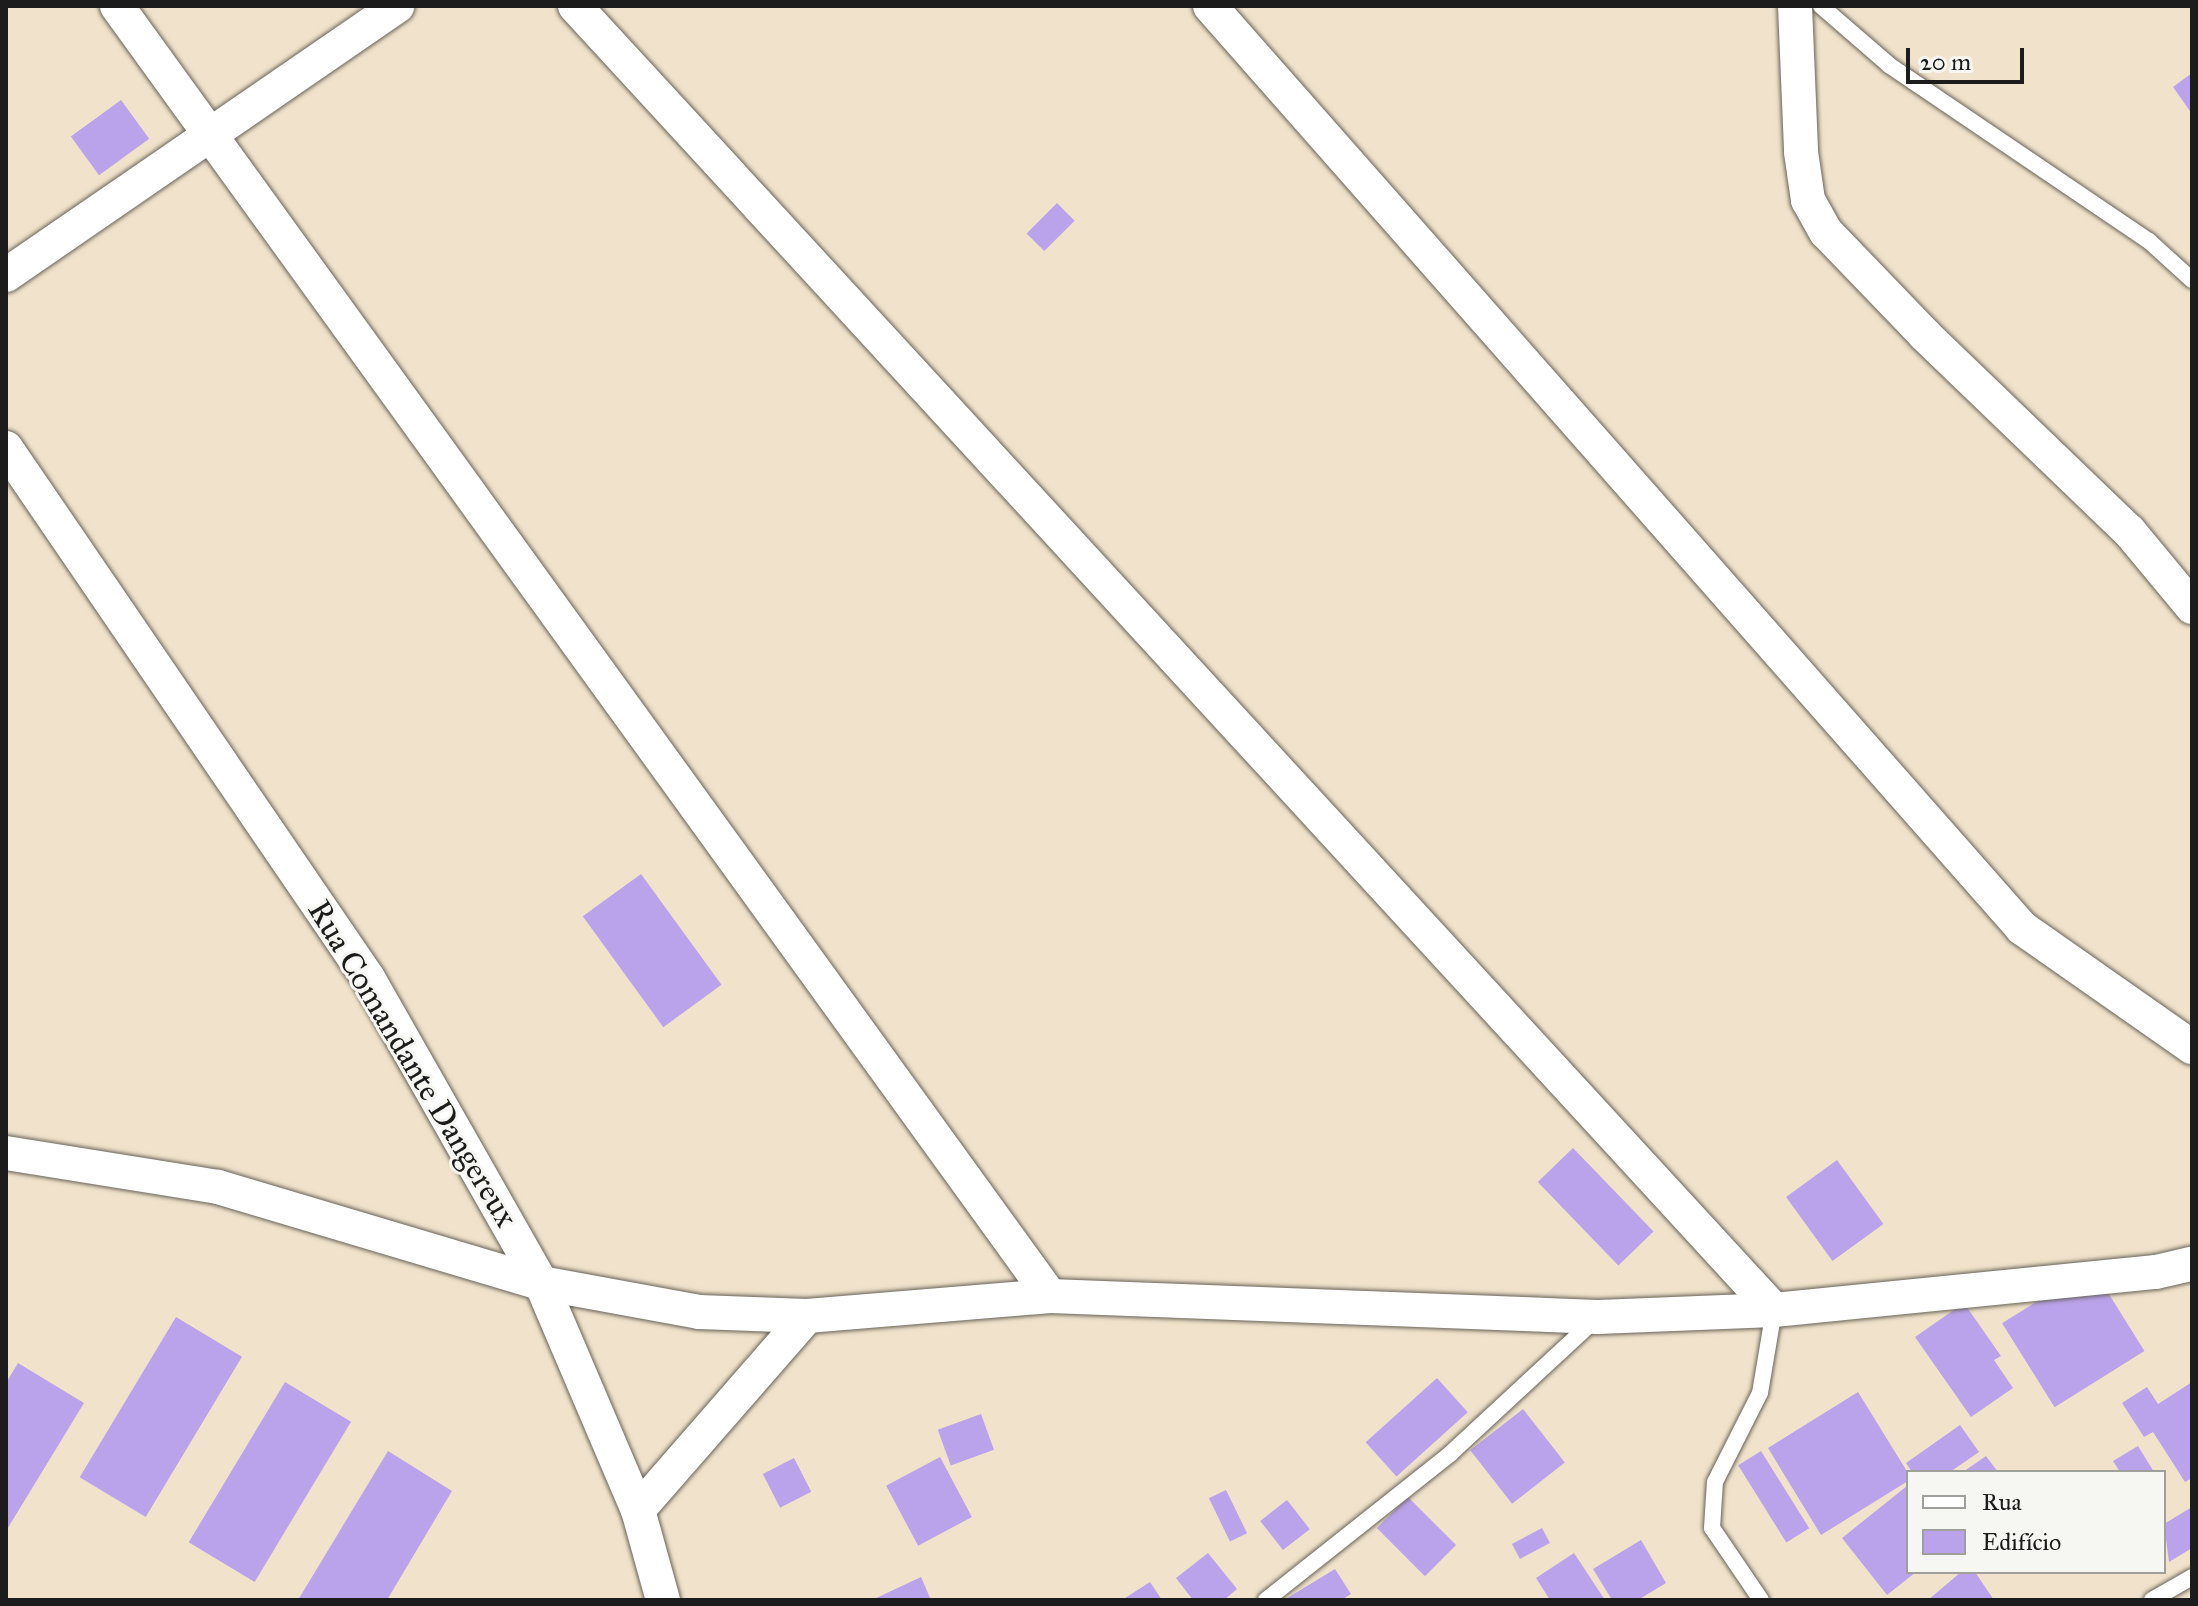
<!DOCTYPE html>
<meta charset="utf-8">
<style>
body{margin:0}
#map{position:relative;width:2198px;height:1606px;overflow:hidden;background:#f1e3cb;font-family:"IM FELL Great Primer",serif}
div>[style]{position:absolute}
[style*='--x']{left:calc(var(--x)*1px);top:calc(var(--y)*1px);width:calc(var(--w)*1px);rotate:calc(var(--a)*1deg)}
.building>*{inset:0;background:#baa3ea;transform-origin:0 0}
.roads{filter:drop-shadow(0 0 2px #676259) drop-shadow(0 0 2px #676259)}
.lane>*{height:16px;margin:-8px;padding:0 8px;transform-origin:8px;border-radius:8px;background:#fff}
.street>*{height:34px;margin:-17px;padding:0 17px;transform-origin:17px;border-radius:17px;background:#fff}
span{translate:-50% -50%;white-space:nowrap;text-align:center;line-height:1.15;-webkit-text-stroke:6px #f6f6f2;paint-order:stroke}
.street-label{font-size:32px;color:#1c1c1c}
.frame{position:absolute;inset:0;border:8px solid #1c1c1c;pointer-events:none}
.legend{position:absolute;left:1906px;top:1470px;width:260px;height:104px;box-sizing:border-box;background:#f6f6f2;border:2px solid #9f9f9c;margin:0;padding:10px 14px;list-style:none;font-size:24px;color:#1c1c1c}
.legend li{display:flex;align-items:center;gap:16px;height:40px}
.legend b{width:40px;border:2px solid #9f9f9c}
.scale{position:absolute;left:1906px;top:48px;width:118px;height:36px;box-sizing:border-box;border:4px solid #1c1c1c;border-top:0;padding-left:10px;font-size:24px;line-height:28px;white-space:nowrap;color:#1c1c1c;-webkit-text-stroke:6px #f6f6f2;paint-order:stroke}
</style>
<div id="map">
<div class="building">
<div style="clip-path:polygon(2192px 73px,2192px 114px,2173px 87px)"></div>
<div style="left:121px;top:100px;width:48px;height:62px;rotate:54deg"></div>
<div style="left:1057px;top:203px;width:25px;height:43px;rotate:45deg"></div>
<div style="left:641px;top:874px;width:137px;height:72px;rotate:54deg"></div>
<div style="left:1573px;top:1148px;width:116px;height:49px;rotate:46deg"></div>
<div style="left:1837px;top:1160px;width:79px;height:63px;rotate:54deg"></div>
<div style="left:2092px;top:1267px;width:99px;height:106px;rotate:58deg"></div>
<div style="clip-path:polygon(1964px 1303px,2001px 1356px,1994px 1360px,2013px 1388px,1971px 1417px,1915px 1337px)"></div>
<div style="left:176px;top:1317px;width:77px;height:187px;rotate:31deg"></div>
<div style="clip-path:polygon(18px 1363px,84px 1403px,6px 1531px,6px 1383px)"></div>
<div style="left:1437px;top:1378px;width:46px;height:96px;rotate:48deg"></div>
<div style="left:285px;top:1382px;width:77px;height:187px;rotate:31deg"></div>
<div style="clip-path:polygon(2192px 1382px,2192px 1478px,2185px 1482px,2153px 1432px,2144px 1437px,2122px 1403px,2147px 1387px,2158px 1404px)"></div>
<div style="clip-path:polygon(1858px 1392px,1908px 1473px,1908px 1481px,1821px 1535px,1768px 1448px)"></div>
<div style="left:1523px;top:1409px;width:68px;height:67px;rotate:52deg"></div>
<div style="left:981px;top:1414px;width:38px;height:46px;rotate:70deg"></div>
<div style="clip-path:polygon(1960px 1425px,1979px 1452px,1950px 1472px,1912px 1472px,1906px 1463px)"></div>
<div style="clip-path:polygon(2138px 1446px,2154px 1472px,2120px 1472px,2113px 1461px)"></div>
<div style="clip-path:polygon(388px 1451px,452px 1491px,387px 1600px,298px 1600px)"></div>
<div style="left:1761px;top:1451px;width:91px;height:27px;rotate:58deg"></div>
<div style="clip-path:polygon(1986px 1456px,1998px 1472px,1963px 1472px)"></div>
<div style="left:940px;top:1457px;width:68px;height:61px;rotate:62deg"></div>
<div style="left:794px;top:1458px;width:38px;height:35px;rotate:63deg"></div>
<div style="clip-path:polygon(1907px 1486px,1908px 1572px,1916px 1572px,1887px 1595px,1842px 1538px)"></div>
<div style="left:1226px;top:1490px;width:48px;height:19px;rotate:64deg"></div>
<div style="left:1408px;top:1497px;width:68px;height:44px;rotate:45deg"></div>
<div style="left:1287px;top:1500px;width:37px;height:34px;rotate:52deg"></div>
<div style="clip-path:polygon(2192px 1507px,2192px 1548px,2169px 1562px,2164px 1524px)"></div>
<div style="left:1542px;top:1528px;width:17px;height:34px;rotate:62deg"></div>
<div style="clip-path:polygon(1641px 1540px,1666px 1583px,1638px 1600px,1612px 1600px,1593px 1569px)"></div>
<div style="clip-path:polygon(1208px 1553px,1237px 1589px,1224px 1600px,1193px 1600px,1176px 1578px)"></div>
<div style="clip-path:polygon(1574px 1553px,1605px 1600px,1550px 1600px,1536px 1578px)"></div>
<div style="clip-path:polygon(1335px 1569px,1351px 1594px,1341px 1600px,1284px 1600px)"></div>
<div style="clip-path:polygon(1961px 1572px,1975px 1572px,1994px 1600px,1928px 1600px)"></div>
<div style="clip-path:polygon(921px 1577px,931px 1600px,872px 1600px)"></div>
<div style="clip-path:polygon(1150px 1582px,1162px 1600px,1122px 1600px)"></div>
</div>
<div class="roads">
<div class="lane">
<div style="--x:1821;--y:6;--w:90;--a:40.9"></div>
<div style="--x:1889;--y:65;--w:314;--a:34.1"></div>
<div style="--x:2149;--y:241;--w:58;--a:42.2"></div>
<div style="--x:1266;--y:1600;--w:235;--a:-38.4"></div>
<div style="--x:1450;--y:1454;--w:200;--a:-42.8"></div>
<div style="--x:1761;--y:1600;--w:87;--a:-124.2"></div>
<div style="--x:1712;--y:1528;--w:46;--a:-86.3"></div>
<div style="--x:1715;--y:1482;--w:100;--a:-63.2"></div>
<div style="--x:1760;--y:1393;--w:84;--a:-80.4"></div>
<div style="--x:2152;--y:1600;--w:46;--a:-29.9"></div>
</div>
<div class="street">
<div style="--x:117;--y:6;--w:1592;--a:54.12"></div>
<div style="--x:575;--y:6;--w:1771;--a:47.4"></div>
<div style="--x:1210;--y:6;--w:1229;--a:48.63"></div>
<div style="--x:2022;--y:928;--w:208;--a:35"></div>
<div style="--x:1795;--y:6;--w:146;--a:87.6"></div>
<div style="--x:1801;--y:152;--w:49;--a:81.7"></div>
<div style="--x:1808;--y:200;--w:37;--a:61"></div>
<div style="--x:1826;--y:232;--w:143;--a:46.1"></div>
<div style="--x:1925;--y:335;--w:283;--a:43.9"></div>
<div style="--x:2129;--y:531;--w:99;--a:50.3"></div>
<div style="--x:6;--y:275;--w:475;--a:-34.5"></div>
<div style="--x:6;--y:448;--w:642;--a:55.67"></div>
<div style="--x:368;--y:978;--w:351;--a:60.4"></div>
<div style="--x:541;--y:1283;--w:247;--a:66.9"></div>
<div style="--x:638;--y:1510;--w:93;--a:74.5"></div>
<div style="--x:6;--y:1153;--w:215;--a:9.1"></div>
<div style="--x:218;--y:1187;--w:337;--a:16.6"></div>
<div style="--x:541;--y:1283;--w:161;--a:10.4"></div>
<div style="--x:699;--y:1312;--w:108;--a:2.1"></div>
<div style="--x:807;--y:1316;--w:244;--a:-4.7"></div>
<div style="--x:1050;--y:1296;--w:548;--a:2.19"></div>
<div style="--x:1598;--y:1317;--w:176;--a:-2.3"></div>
<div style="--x:1774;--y:1310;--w:384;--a:-5.7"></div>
<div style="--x:2156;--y:1272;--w:37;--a:-13"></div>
<div style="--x:638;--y:1510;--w:257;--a:-48.9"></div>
</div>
</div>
<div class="street-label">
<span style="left:412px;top:1064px;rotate:59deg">Rua Comandante Dangereux</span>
</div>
<div class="frame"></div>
<ul class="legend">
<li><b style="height:10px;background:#fff"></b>Rua</li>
<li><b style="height:22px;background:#baa3ea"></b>Edifício</li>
</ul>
<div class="scale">20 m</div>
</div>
